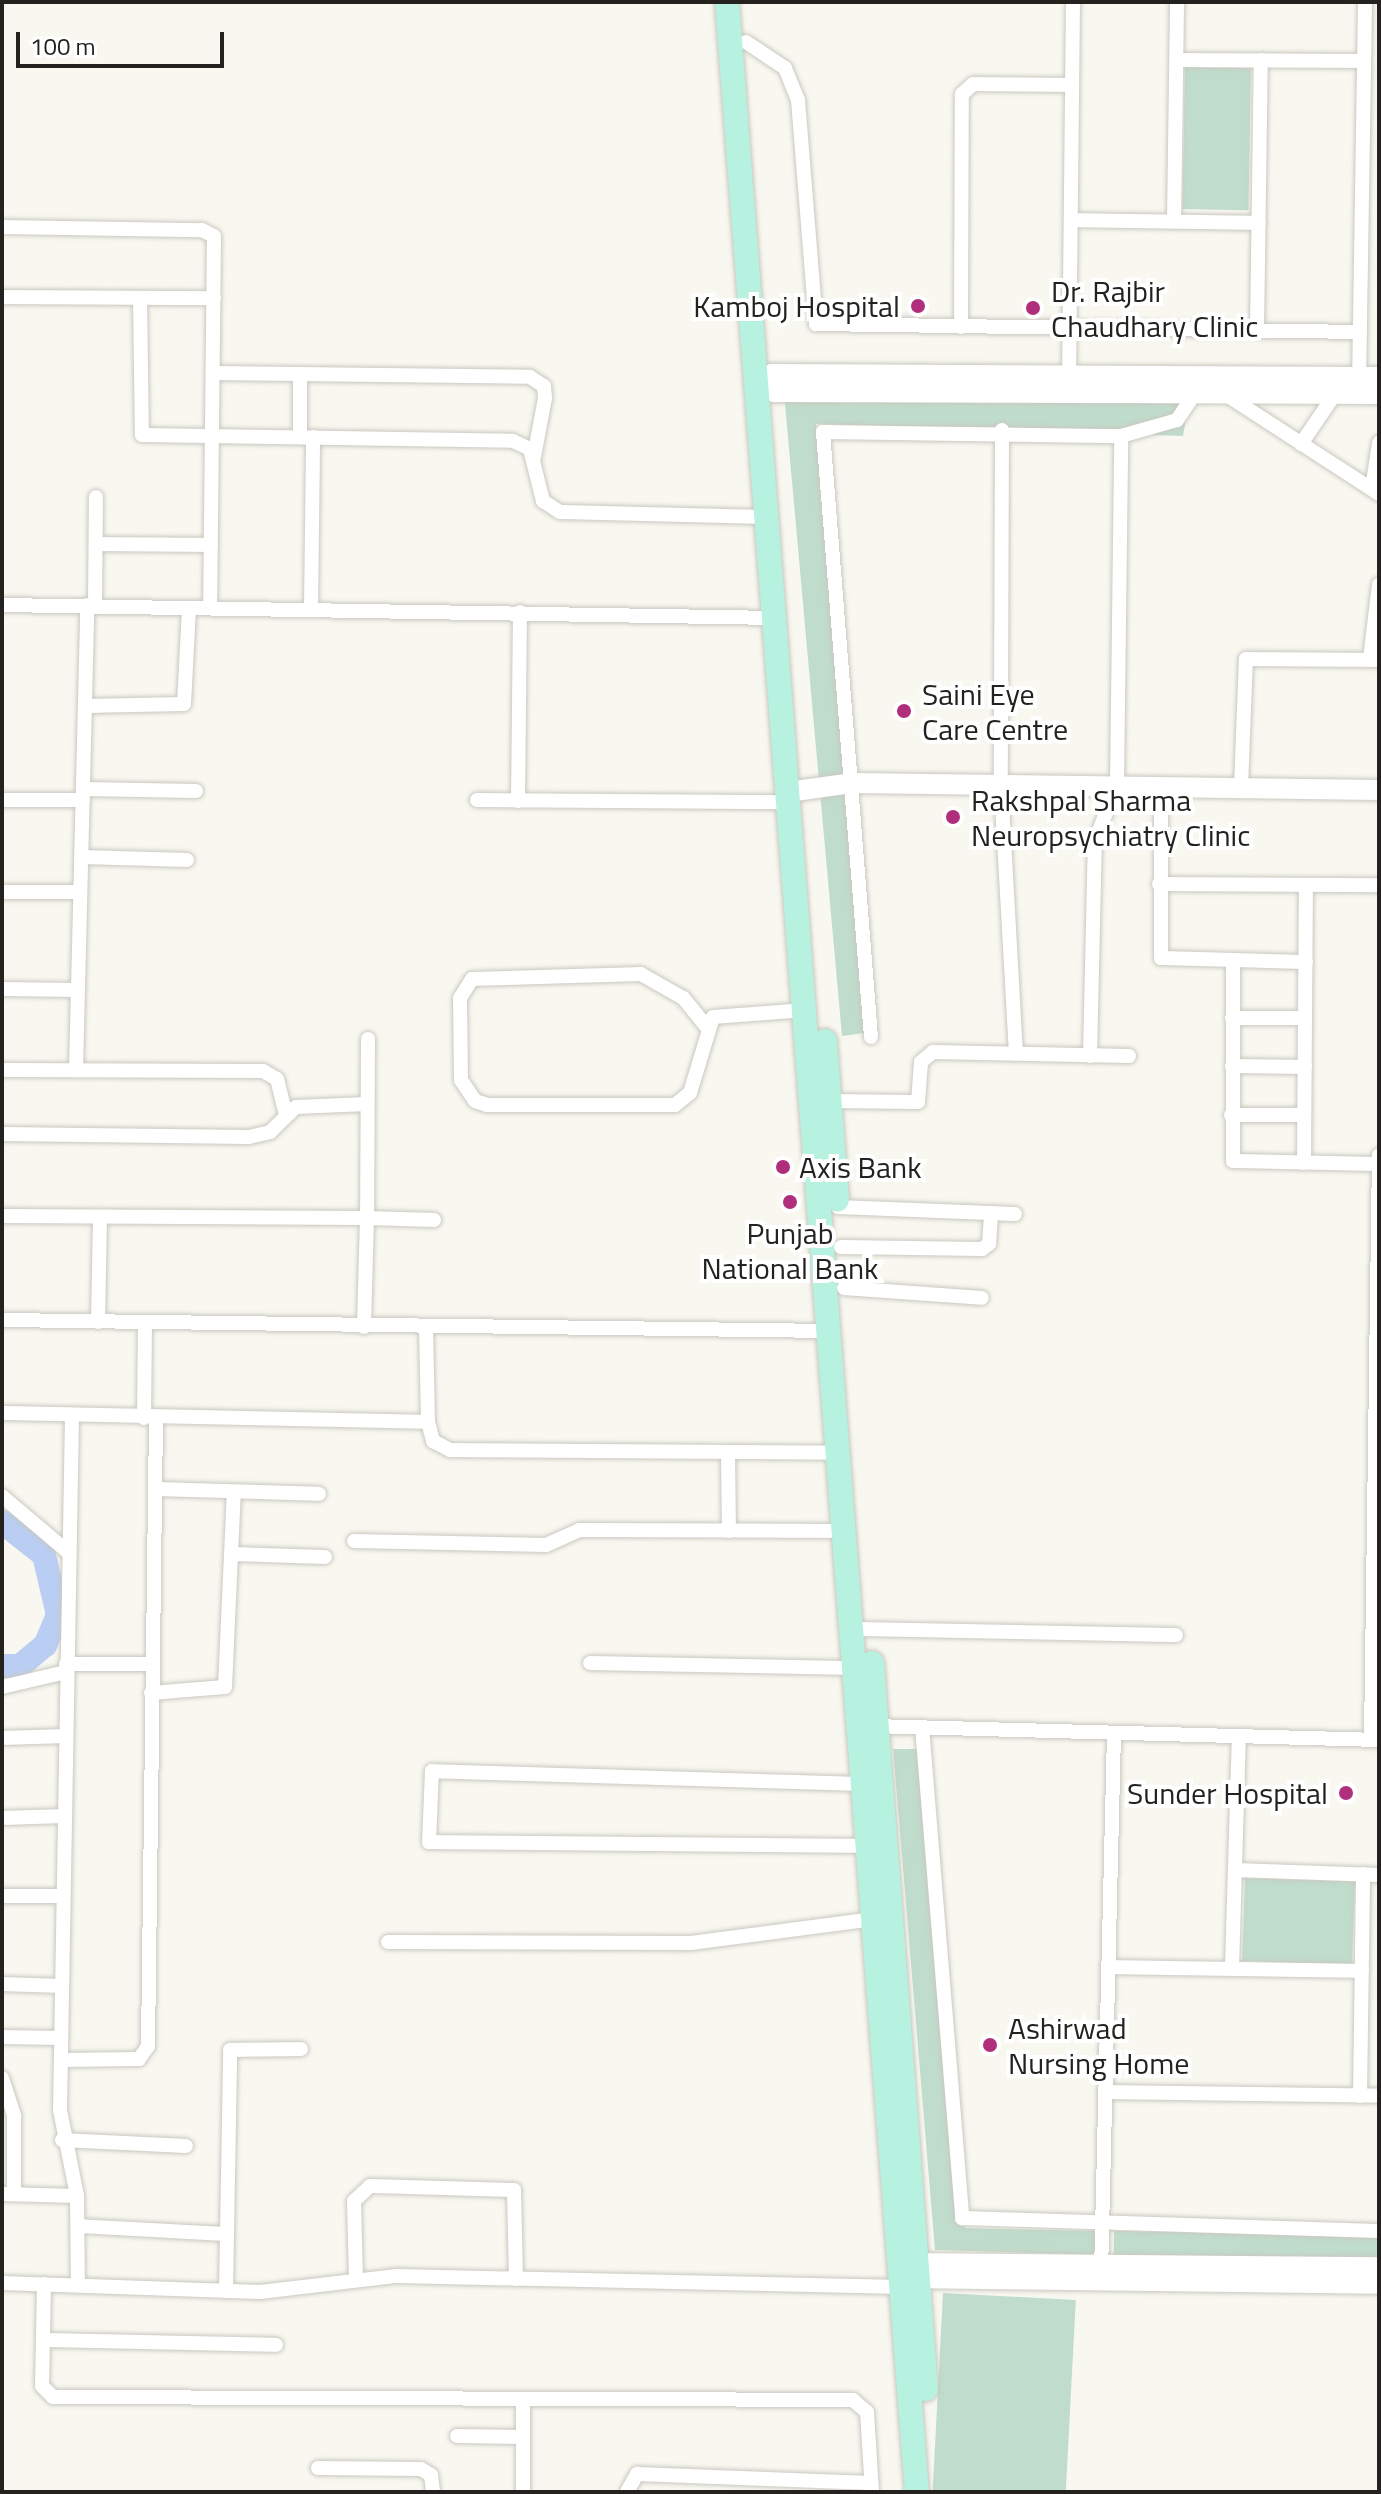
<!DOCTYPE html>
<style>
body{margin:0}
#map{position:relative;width:1381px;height:2494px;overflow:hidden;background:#f9f8f0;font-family:"Titillium Web",sans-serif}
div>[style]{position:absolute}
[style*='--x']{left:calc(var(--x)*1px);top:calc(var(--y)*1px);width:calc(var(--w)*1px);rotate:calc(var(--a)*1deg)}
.green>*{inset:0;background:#c0dccc;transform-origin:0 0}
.river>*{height:24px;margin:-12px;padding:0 12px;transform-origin:12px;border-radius:12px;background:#b9cef2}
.roads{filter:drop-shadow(0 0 2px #c9c8c0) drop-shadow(0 0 2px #c9c8c0)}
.street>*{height:14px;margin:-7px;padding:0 7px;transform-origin:7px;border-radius:7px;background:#fff}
.secondary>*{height:20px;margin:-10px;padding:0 10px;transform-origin:10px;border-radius:10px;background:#fff}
.primary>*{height:24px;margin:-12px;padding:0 12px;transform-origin:12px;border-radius:12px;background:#b7f1df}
.dots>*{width:22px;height:22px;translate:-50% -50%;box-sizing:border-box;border:4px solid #fff;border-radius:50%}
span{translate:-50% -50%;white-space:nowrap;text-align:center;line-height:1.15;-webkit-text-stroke:8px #fff;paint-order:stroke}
.poi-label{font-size:30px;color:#23221f}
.left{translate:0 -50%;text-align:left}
.right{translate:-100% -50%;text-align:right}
.frame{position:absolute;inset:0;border:4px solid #23221f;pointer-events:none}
.scale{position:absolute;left:16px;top:32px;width:208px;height:36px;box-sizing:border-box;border:4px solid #23221f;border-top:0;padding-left:10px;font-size:24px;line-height:28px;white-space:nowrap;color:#23221f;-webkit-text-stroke:6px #fff;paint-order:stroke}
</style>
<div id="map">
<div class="green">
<div style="left:1185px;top:67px;width:66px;height:142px;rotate:1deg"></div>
<div style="clip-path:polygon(784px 393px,1189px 402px,1183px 436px,816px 424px,865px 1033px,842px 1036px)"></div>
<div style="clip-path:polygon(893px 1749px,929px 1749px,965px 2228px,1100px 2231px,1101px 2255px,935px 2250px)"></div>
<div style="left:1245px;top:1878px;width:110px;height:83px;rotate:2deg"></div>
<div style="left:1114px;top:2231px;width:265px;height:24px;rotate:1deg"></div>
<div style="left:943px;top:2293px;width:133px;height:200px;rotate:3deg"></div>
</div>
<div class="river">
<div style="--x:2;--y:1522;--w:53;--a:38.2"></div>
<div style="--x:44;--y:1555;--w:62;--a:76.9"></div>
<div style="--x:58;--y:1615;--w:33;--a:113"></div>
<div style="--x:45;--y:1645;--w:33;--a:140"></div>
<div style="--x:20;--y:1666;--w:18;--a:180"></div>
</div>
<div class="roads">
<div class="street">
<div style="--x:746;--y:42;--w:47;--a:33.7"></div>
<div style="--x:785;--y:68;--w:35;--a:68"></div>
<div style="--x:798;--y:100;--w:225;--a:85.4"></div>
<div style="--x:816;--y:324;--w:544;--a:0.84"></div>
<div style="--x:1177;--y:60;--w:187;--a:0.3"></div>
<div style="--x:1071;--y:220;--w:188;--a:0.9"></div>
<div style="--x:1174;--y:221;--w:219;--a:-89.2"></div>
<div style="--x:2;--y:227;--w:200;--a:0.9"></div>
<div style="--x:202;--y:230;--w:13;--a:27"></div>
<div style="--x:214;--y:236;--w:371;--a:90.6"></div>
<div style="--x:2;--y:297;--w:212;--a:0.3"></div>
<div style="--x:140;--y:298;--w:137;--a:89.2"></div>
<div style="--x:142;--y:435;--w:371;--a:0.9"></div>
<div style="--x:513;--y:441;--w:19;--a:25"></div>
<div style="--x:530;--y:449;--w:54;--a:76"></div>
<div style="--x:543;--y:501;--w:20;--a:33"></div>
<div style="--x:560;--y:512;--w:208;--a:1.4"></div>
<div style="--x:961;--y:327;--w:233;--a:-89.8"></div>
<div style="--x:962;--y:94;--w:15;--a:-42"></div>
<div style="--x:973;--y:84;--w:99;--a:0.6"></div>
<div style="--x:1257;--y:331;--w:271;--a:-89.2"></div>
<div style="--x:213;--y:373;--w:317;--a:0.7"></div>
<div style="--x:530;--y:377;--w:17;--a:33"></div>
<div style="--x:544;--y:386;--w:12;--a:85"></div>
<div style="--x:545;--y:398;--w:60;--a:100.6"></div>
<div style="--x:1069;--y:382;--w:380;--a:-89.4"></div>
<div style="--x:1359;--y:386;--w:384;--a:-89.1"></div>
<div style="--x:1225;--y:394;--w:184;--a:33"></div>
<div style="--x:1002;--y:430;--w:356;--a:90.2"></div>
<div style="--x:1001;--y:786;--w:268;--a:86.8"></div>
<div style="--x:300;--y:437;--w:63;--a:-90"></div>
<div style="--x:1301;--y:444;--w:60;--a:-55.8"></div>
<div style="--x:1372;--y:489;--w:47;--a:-81.3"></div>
<div style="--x:96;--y:544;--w:115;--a:0.5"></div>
<div style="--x:2;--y:605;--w:772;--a:0.96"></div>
<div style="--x:95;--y:606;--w:109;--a:-89.5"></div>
<div style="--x:311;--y:610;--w:173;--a:-89.3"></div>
<div style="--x:1370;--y:659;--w:75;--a:-83.1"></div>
<div style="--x:85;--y:706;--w:99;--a:-1.2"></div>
<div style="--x:184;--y:704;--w:96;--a:-87"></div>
<div style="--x:1161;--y:786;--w:172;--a:90"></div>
<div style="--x:1161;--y:958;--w:145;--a:1.6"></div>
<div style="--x:1241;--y:787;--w:128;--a:-87.8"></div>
<div style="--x:1246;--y:659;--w:133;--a:0.4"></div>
<div style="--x:83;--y:789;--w:113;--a:1"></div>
<div style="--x:2;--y:800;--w:81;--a:0"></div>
<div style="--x:477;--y:800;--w:312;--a:0.4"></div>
<div style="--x:518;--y:801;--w:189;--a:-89.4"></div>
<div style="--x:81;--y:857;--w:106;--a:1.6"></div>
<div style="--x:1159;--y:884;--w:220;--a:0.3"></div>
<div style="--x:2;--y:892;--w:78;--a:0"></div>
<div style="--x:1233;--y:961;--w:200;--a:90"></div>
<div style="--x:1233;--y:1161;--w:146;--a:1.2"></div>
<div style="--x:2;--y:989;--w:76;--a:0.8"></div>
<div style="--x:1232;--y:1018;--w:73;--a:0"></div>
<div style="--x:706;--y:1026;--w:36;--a:-129"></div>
<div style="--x:683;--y:998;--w:48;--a:-150.3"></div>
<div style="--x:641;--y:974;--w:169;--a:178.3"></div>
<div style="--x:472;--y:979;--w:22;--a:122"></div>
<div style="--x:460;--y:998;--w:82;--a:89.3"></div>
<div style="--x:461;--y:1080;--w:25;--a:56"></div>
<div style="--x:475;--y:1101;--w:13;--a:18"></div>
<div style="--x:487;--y:1105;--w:188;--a:0"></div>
<div style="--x:675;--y:1105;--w:19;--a:-39"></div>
<div style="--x:690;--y:1093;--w:79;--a:-73.2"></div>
<div style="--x:713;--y:1017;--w:93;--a:-4.3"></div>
<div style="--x:871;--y:1037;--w:607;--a:-94.54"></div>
<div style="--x:823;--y:432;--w:298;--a:0.8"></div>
<div style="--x:1121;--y:436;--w:58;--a:-15.9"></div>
<div style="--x:1177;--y:420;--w:34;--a:-56"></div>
<div style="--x:368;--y:1039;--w:179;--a:90.3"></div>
<div style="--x:367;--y:1218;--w:67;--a:1.7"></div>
<div style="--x:1090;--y:1056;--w:215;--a:-88.7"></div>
<div style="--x:1095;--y:841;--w:60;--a:-68.6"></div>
<div style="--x:1117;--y:785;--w:349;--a:-89.3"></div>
<div style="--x:1232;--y:1066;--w:73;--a:0.8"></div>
<div style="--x:2;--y:1070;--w:261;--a:0.2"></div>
<div style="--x:263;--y:1071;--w:16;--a:30"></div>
<div style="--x:277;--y:1079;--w:36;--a:76"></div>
<div style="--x:76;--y:1070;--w:465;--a:-88.6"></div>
<div style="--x:830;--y:1101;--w:88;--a:0.7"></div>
<div style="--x:918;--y:1102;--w:40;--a:-85.7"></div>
<div style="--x:921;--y:1062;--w:16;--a:-40"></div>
<div style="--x:933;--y:1052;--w:196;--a:1.2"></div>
<div style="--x:1231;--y:1115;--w:73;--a:0"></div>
<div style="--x:2;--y:1134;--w:247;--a:0.7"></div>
<div style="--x:249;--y:1137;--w:22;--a:-13"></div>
<div style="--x:270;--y:1132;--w:36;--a:-44"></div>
<div style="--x:296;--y:1107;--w:71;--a:-2.4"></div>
<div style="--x:1304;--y:1163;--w:278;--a:-89.6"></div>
<div style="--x:838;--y:1207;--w:177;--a:2.3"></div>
<div style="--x:2;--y:1216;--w:365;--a:0.3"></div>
<div style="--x:367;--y:1218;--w:109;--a:91.6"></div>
<div style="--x:841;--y:1247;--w:141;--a:0.8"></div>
<div style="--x:982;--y:1249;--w:9;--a:-36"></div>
<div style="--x:989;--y:1244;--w:31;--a:-86"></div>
<div style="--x:844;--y:1288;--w:138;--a:4.1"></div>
<div style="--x:2;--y:1320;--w:830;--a:0.76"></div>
<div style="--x:98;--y:1322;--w:104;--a:-88.9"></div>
<div style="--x:2;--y:1413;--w:426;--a:1.2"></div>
<div style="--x:428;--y:1422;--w:94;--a:-91.2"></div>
<div style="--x:72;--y:1416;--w:694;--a:90.99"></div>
<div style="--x:60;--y:2110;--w:88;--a:78.8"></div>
<div style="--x:77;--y:2196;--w:89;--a:89.4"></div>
<div style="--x:144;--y:1418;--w:95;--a:-89.4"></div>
<div style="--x:428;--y:1422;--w:20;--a:75"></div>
<div style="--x:433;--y:1441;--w:19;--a:28"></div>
<div style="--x:450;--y:1450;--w:391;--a:0.4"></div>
<div style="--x:728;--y:1452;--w:79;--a:89.3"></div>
<div style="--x:155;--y:1489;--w:164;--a:1.7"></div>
<div style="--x:2;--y:1496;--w:87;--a:40.3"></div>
<div style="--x:354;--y:1541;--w:192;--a:1.2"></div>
<div style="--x:546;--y:1545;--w:36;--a:-24"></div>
<div style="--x:579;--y:1530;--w:268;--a:0.2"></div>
<div style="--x:232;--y:1554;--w:93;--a:1.8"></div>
<div style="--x:854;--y:1629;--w:322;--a:1.1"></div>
<div style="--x:590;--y:1663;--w:267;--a:1.1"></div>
<div style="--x:66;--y:1664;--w:86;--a:0"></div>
<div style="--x:2;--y:1687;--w:66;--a:-13.2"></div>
<div style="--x:151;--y:1693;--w:74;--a:-4.6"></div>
<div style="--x:225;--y:1687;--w:195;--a:-87.4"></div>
<div style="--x:872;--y:1726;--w:507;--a:1.58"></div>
<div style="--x:922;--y:1727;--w:493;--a:85.3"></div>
<div style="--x:962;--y:2218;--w:417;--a:1.8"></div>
<div style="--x:2;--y:1738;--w:64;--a:-1.8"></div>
<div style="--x:1371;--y:1740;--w:585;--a:-89.22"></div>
<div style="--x:863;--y:1784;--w:431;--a:-178.3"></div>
<div style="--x:432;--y:1771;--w:71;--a:92.4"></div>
<div style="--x:429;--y:1842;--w:439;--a:0.5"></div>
<div style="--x:2;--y:1818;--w:63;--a:-1.8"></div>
<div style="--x:1235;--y:1870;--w:144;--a:2"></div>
<div style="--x:2;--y:1896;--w:61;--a:0"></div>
<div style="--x:388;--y:1942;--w:303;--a:0.2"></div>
<div style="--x:691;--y:1943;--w:184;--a:-7.5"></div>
<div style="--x:1111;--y:1967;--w:251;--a:0.9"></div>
<div style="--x:1232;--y:1968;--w:232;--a:-88.3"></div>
<div style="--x:2;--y:1984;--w:60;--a:1.9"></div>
<div style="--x:2;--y:2037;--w:59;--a:1"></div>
<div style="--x:61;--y:2060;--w:78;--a:-0.7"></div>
<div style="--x:139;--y:2059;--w:16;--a:-55"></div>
<div style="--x:148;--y:2046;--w:628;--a:-89.27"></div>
<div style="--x:2;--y:2078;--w:40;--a:72"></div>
<div style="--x:14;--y:2116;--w:78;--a:90"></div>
<div style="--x:1109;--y:2092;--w:270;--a:0.8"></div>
<div style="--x:1360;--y:2096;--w:222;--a:-89.2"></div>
<div style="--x:62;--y:2140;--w:124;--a:2.8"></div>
<div style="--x:2;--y:2194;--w:75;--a:1.5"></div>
<div style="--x:78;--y:2226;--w:149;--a:3.1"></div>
<div style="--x:1101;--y:2273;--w:540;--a:-88.62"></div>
<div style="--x:356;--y:2278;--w:77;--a:-91.5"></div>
<div style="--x:354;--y:2201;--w:22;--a:-43"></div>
<div style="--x:370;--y:2186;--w:144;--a:1.6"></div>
<div style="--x:514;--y:2190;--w:89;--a:88.7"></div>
<div style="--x:2;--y:2283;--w:258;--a:2"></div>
<div style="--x:260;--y:2292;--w:138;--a:-6.7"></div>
<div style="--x:397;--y:2276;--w:505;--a:1.25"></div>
<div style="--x:44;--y:2284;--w:102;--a:91.1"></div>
<div style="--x:42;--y:2386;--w:16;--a:45"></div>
<div style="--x:53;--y:2397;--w:800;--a:0.21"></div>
<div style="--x:853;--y:2400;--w:18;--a:41"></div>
<div style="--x:867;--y:2412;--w:80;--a:86.4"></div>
<div style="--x:226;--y:2291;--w:241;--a:-89"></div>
<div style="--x:230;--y:2050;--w:71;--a:-0.8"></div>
<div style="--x:43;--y:2340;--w:233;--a:1.2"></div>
<div style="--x:457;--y:2436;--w:66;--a:0.9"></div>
<div style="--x:318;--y:2468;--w:103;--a:0.6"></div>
<div style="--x:421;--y:2469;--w:12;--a:31"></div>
<div style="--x:431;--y:2475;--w:17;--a:83"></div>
<div style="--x:523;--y:2492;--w:92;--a:-90"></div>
<div style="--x:627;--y:2492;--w:21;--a:-61"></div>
<div style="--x:637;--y:2474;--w:234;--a:2.2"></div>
</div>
<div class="secondary">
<div style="--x:1379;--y:377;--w:607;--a:-179.72"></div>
<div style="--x:772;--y:374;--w:17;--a:140"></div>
<div style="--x:759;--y:385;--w:17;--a:25"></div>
<div style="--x:774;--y:392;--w:605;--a:0.19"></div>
<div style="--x:788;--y:792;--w:66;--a:-7.9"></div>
<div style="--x:853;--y:783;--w:526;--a:0.76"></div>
<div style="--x:904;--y:2263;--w:475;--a:0.5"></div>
<div style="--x:903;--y:2278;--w:476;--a:0.7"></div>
</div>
<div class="primary">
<div style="--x:727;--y:2;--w:2497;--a:85.64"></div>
<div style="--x:825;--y:1041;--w:159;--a:85.7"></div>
<div style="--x:872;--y:1663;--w:728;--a:85.75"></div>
</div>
</div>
<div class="dots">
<div style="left:918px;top:306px;background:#af2f7c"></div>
<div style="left:1033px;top:308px;background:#af2f7c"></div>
<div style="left:904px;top:711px;background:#af2f7c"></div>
<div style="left:953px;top:817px;background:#af2f7c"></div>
<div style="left:783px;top:1167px;background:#af2f7c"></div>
<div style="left:790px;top:1202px;background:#af2f7c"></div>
<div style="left:1346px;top:1793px;background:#af2f7c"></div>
<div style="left:990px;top:2045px;background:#af2f7c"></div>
</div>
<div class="poi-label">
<span class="left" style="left:1051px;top:308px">Dr. Rajbir<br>Chaudhary Clinic</span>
<span class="right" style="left:900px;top:306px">Kamboj Hospital</span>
<span class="left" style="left:922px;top:711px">Saini Eye<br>Care Centre</span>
<span class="left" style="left:971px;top:817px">Rakshpal Sharma<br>Neuropsychiatry Clinic</span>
<span class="left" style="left:799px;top:1167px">Axis Bank</span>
<span style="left:790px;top:1250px">Punjab<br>National Bank</span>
<span class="right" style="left:1328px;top:1793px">Sunder Hospital</span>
<span class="left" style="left:1008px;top:2045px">Ashirwad<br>Nursing Home</span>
</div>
<div class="frame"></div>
<div class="scale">100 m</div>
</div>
